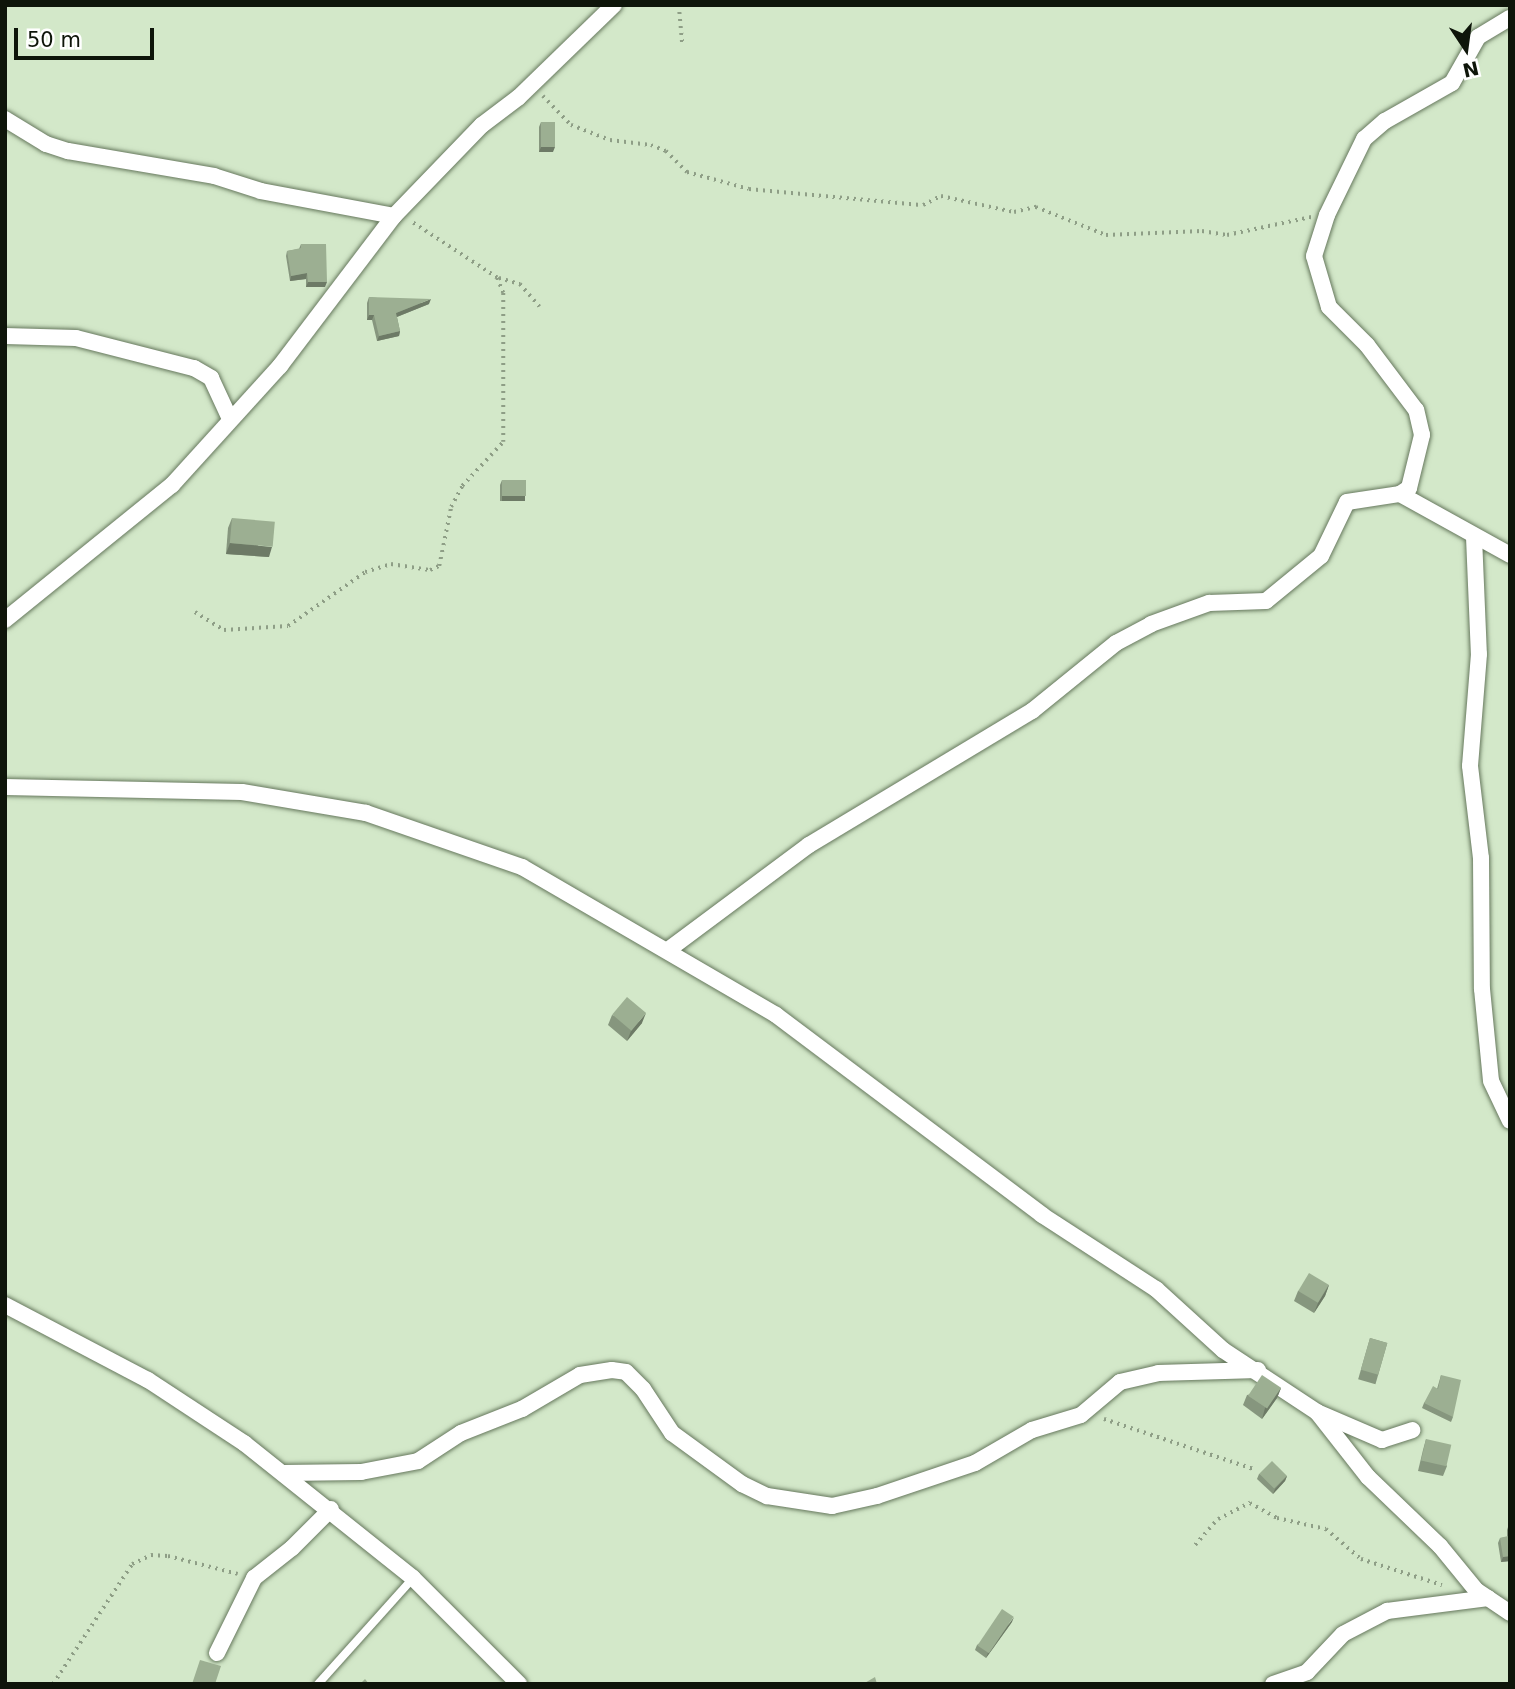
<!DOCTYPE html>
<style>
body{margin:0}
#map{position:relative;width:1515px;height:1689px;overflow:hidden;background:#d3e8c9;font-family:"DejaVu Sans",sans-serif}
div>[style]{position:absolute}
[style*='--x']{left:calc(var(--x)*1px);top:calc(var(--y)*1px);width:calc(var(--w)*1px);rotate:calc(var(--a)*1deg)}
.path>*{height:3.5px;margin-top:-1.75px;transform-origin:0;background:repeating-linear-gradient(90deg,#8e9e86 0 2px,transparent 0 7px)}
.roads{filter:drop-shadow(0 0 2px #66785d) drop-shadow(0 0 2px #66785d)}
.service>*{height:8px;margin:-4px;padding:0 4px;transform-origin:4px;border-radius:4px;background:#fff}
.minor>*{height:16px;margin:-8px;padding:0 8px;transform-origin:8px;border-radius:8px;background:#fff}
.wall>*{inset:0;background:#86967e;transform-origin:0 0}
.shaded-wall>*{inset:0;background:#6d7a66;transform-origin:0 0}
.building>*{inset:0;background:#9caf92;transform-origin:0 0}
span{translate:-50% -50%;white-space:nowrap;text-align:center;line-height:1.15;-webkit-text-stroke:5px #fff;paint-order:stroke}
.frame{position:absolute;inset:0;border:7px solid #0e150a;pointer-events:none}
.north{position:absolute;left:1431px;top:14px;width:70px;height:70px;-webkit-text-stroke:5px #fff;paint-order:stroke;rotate:167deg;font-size:19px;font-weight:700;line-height:28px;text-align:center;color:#0e150a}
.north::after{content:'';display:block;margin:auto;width:24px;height:32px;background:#0e150a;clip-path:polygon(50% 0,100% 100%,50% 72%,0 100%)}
.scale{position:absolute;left:14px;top:28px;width:140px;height:32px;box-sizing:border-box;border:4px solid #0e150a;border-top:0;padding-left:9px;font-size:21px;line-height:24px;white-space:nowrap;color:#0e150a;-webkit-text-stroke:5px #fff;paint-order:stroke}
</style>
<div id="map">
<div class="path">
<div style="--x:679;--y:5;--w:38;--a:85"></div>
<div style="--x:543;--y:96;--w:40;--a:46"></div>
<div style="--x:571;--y:125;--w:42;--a:21"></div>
<div style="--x:610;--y:140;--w:41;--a:7"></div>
<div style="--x:651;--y:145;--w:16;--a:22"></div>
<div style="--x:666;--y:151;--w:30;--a:45"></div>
<div style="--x:687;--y:172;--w:64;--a:15.3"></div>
<div style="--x:749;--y:189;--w:175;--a:5.3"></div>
<div style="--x:923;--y:205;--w:20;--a:-27"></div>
<div style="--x:941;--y:196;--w:75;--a:12.4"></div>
<div style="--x:1014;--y:212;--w:23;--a:-13"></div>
<div style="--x:1036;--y:207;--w:75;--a:21.8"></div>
<div style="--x:1106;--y:235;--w:96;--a:-2.4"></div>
<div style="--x:1202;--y:231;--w:25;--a:9"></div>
<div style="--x:1227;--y:235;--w:86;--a:-12.1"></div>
<div style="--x:499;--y:278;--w:22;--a:16"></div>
<div style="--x:520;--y:284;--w:30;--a:49"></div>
<div style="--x:195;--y:612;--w:34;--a:32"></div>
<div style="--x:224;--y:630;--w:64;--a:-3.6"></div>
<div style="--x:288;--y:626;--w:94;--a:-35"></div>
<div style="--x:365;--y:572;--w:27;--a:-17"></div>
<div style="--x:391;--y:564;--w:39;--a:9"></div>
<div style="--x:430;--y:570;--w:10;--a:-24"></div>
<div style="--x:439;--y:566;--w:60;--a:-78.5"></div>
<div style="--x:451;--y:507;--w:24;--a:-62"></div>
<div style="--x:462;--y:486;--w:60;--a:-47"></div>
<div style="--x:503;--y:442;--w:149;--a:-90"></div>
<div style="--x:503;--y:293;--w:16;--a:-112"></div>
<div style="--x:497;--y:278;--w:104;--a:-146.8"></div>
<div style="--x:1104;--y:1419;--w:160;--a:18.5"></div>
<div style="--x:1195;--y:1545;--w:35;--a:-49"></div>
<div style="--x:1218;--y:1519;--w:36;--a:-27"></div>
<div style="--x:1250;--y:1503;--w:31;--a:29"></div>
<div style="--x:1277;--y:1518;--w:50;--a:12.7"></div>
<div style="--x:1326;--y:1529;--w:46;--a:40.6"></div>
<div style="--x:1361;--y:1559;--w:85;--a:17.8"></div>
<div style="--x:53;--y:1684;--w:144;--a:-56.6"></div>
<div style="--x:132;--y:1564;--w:21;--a:-25"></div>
<div style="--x:151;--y:1555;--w:17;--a:3"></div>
<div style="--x:168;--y:1556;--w:72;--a:14.4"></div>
</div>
<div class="roads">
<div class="service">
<div style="--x:318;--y:1684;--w:142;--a:-48.1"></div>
</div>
<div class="minor">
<div style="--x:5;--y:119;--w:48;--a:31.4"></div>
<div style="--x:46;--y:144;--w:23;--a:18"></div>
<div style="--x:68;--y:151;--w:148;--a:9.7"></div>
<div style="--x:214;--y:176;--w:49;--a:17.7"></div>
<div style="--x:261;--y:191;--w:135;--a:10.6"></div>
<div style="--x:5;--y:336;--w:71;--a:1.6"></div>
<div style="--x:76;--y:338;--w:122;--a:14.3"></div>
<div style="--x:194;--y:368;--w:20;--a:30"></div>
<div style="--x:211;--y:378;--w:45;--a:65.1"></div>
<div style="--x:1400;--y:494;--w:126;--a:29"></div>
<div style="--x:1474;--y:537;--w:117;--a:87.6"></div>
<div style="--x:1479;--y:654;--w:112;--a:94.6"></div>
<div style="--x:1470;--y:766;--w:93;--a:83.2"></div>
<div style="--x:1481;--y:858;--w:131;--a:89.6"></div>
<div style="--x:1482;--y:989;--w:92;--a:84.4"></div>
<div style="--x:1491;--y:1081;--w:44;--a:64.6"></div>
<div style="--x:5;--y:620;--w:215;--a:-39"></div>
<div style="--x:172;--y:485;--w:161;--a:-47.8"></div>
<div style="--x:280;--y:366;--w:188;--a:-52.8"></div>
<div style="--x:394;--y:216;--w:127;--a:-46"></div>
<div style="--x:482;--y:125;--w:46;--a:-37.1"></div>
<div style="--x:519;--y:97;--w:132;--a:-44.1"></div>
<div style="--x:5;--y:787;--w:237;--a:1.2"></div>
<div style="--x:242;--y:792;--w:126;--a:9.6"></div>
<div style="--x:366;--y:813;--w:165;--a:19.1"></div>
<div style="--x:522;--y:867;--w:294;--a:30.2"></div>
<div style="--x:776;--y:1015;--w:333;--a:36.9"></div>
<div style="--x:1042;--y:1215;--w:136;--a:33"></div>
<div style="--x:1156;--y:1289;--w:91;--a:42.3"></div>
<div style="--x:1223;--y:1350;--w:113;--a:33.4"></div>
<div style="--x:1317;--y:1412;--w:83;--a:51.9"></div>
<div style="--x:1368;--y:1477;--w:100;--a:43.8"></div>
<div style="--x:1440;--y:1546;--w:57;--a:50.7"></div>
<div style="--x:1476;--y:1590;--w:41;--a:34.1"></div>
<div style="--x:668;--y:950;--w:176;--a:-36.7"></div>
<div style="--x:809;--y:845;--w:260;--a:-31"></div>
<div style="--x:1032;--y:711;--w:108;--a:-39"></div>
<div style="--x:1116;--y:643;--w:40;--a:-28"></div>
<div style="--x:1151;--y:624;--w:62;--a:-19.9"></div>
<div style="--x:1209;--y:603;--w:57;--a:-2"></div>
<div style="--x:1266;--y:601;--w:71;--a:-39.3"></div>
<div style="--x:1321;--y:556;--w:60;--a:-64.3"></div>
<div style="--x:1347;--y:502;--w:54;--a:-8.6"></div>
<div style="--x:1400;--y:494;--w:11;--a:-34"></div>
<div style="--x:1409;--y:488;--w:55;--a:-76.2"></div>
<div style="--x:1422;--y:435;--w:26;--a:-103"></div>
<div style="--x:1416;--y:410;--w:81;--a:-127"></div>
<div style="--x:1367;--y:345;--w:54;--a:-135"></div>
<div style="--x:1329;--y:307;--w:53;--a:-106.4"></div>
<div style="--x:1314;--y:256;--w:43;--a:-72.4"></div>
<div style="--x:1327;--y:215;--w:85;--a:-64"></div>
<div style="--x:1364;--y:139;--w:28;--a:-41"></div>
<div style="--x:1385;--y:121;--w:77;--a:-29.6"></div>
<div style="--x:1452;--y:83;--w:53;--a:-60.5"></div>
<div style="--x:1478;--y:37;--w:37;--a:-31"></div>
<div style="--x:5;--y:1305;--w:161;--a:27.7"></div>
<div style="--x:148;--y:1380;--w:115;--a:33.3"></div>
<div style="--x:244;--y:1443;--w:216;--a:38.6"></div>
<div style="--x:413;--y:1578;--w:150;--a:45"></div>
<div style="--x:1317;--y:1412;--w:71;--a:23.3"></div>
<div style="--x:1382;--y:1440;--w:32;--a:-18"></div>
<div style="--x:283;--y:1473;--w:78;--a:-0.7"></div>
<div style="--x:361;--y:1472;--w:58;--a:-10.9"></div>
<div style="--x:418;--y:1461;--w:51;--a:-33.1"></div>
<div style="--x:461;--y:1433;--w:66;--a:-21.5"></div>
<div style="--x:522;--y:1409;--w:67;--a:-30.4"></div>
<div style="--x:580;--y:1375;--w:32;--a:-9"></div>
<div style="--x:612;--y:1370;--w:14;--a:8"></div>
<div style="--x:626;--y:1372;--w:24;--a:45"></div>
<div style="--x:643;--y:1389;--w:53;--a:56.6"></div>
<div style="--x:672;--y:1433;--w:87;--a:36.1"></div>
<div style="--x:742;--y:1484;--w:28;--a:26"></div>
<div style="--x:767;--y:1496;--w:66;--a:8.7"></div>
<div style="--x:832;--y:1506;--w:46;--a:-12.5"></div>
<div style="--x:877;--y:1496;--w:103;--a:-18.6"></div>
<div style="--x:975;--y:1463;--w:66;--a:-30.1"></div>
<div style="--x:1032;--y:1430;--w:51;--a:-17"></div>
<div style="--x:1081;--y:1415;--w:51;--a:-40.2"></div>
<div style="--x:1120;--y:1382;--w:39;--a:-13"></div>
<div style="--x:1158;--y:1373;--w:100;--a:-1.7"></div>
<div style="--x:217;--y:1653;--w:84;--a:-63.7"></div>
<div style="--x:254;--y:1578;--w:48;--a:-38.3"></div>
<div style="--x:292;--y:1548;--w:55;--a:-45"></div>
<div style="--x:1273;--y:1684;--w:36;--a:-19"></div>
<div style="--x:1307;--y:1672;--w:52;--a:-46.5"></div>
<div style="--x:1343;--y:1634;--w:50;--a:-27.6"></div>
<div style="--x:1387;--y:1611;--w:102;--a:-7.3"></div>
</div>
</div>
<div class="wall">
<div style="clip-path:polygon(541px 122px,553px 152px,539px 152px,539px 127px)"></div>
<div style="clip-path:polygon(301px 244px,325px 287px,306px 287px,306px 279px,290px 281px,286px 256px,287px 251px,299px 249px)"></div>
<div style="clip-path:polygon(369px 297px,429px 304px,397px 317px,400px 331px,399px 336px,377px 341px,372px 320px,367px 320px,367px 303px)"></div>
<div style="clip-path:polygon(502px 480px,525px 496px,524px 501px,500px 501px,500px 485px)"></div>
<div style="clip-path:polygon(232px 518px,269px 557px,226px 554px,228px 528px)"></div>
<div style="clip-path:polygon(612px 1015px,642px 1023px,627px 1041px,608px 1025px)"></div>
<div style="clip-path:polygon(1329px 1285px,1325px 1296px,1314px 1313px,1294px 1301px,1298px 1291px)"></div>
<div style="left:1370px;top:1338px;width:18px;height:43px;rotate:16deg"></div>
<div style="clip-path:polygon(1441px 1375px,1453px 1417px,1451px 1422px,1422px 1408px,1424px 1403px,1437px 1389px)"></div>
<div style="clip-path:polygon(1281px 1388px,1277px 1398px,1262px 1419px,1243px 1405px,1247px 1395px)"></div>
<div style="clip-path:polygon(1426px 1439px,1447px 1466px,1443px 1476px,1418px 1471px,1423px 1450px)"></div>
<div style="clip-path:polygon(1259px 1474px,1287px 1476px,1285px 1481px,1273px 1494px,1257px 1479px)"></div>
<div style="clip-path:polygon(1509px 1524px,1510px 1561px,1501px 1562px,1498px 1543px,1500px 1538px,1507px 1537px,1507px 1530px)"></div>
<div style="clip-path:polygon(1012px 1622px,986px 1658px,975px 1650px,977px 1645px)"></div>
</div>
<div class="shaded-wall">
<div style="clip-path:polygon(541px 147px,555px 147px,553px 152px,539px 152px)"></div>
<div style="clip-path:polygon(307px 273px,306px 279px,290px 281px,291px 276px)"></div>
<div style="clip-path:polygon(308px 282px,327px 282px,325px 287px,306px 287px)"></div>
<div style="clip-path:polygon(431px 299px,429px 304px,394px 318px,396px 313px)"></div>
<div style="clip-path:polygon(369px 315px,374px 315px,372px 320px,367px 320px)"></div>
<div style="clip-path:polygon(400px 331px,399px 336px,377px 341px,379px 336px)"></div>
<div style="left:502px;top:496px;width:23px;height:5px"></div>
<div style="clip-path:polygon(230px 543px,272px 547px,269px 557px,226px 554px)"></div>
<div style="clip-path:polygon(646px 1013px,642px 1023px,627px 1041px,631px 1031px)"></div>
<div style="clip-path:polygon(1329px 1285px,1325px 1296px,1314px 1313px,1318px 1303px)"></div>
<div style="clip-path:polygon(1281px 1388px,1277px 1398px,1262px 1419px,1265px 1408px)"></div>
<div style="clip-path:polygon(1287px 1476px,1285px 1481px,1273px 1494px,1275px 1489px)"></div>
<div style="clip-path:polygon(1510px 1556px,1510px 1561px,1501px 1562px,1503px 1557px)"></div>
<div style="clip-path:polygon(1014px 1617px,1012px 1622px,986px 1658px,988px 1653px)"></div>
</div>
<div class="building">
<div style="left:541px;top:122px;width:14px;height:25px"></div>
<div style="clip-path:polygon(301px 244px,326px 244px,327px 282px,308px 282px,307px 273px,291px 276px,287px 251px,301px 248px)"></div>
<div style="clip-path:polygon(369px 297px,431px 299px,396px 313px,400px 331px,379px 336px,374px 315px,369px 315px)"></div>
<div style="left:502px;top:480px;width:24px;height:16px"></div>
<div style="left:232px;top:518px;width:43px;height:25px;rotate:5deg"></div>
<div style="left:627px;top:997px;width:25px;height:23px;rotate:40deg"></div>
<div style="left:1309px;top:1273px;width:23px;height:21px;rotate:31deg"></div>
<div style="left:1370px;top:1338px;width:18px;height:33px;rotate:16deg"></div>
<div style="left:1262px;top:1375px;width:23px;height:25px;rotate:34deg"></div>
<div style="clip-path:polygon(1441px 1375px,1461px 1380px,1453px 1417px,1424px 1403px,1433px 1386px,1438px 1389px)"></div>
<div style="left:1426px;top:1439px;width:26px;height:22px;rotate:13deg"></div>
<div style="left:1272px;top:1461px;width:21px;height:18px;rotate:45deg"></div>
<div style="clip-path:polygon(1509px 1524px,1510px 1524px,1510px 1556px,1503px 1557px,1500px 1538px,1508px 1536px)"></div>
<div style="left:1002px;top:1609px;width:14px;height:44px;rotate:34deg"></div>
<div style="clip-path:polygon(200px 1660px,221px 1666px,215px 1684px,192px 1684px)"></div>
<div style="clip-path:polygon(875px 1677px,877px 1684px,863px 1684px)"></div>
<div style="clip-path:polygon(365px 1679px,369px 1684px,360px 1684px)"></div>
</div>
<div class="frame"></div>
<div class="north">N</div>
<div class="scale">50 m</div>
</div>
